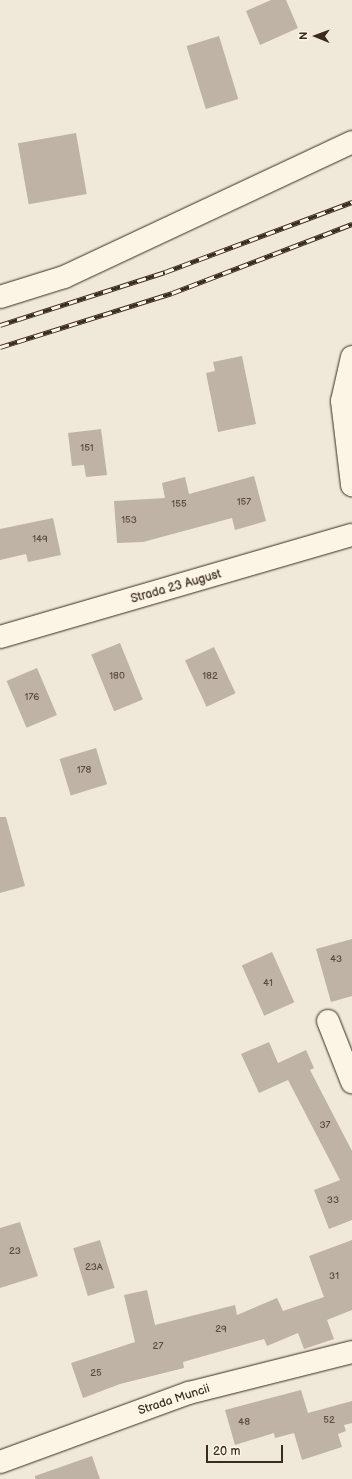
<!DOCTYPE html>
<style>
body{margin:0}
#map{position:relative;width:352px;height:1479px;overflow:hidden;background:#f0e9d9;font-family:"Balsamiq Sans",sans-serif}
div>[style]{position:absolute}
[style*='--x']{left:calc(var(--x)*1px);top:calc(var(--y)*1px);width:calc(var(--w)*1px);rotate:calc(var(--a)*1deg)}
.building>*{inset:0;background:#beb3a4;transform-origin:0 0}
.roads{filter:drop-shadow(0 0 1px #3b2a1e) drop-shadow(0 0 1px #3b2a1e)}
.street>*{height:22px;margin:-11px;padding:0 11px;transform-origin:11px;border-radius:11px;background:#fcf5e5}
.secondary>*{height:22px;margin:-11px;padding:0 11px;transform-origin:11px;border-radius:11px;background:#fcf5e5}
.primary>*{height:22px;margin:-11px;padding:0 11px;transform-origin:11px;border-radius:11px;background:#fcf5e5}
.rail>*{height:4.5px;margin-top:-2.25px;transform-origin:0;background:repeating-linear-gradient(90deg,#fcf5e5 0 9px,#3b2a1e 0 18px);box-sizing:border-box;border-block:1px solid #3b2a1e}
span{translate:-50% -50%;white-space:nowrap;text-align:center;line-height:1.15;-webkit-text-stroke:4px #fcf5e5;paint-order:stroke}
.number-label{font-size:10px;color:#5c4c40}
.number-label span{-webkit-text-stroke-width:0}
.street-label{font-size:12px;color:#3b2a1e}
.north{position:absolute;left:296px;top:16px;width:40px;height:40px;-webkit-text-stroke:3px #fcf5e5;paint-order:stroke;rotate:271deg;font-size:11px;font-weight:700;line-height:16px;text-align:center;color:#3b2a1e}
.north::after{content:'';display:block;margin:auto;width:14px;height:18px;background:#3b2a1e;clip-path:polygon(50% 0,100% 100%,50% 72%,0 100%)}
.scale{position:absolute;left:206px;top:1445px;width:77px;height:18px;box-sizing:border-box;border:2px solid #3b2a1e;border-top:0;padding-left:5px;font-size:12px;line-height:14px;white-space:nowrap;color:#3b2a1e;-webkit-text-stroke:3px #fcf5e5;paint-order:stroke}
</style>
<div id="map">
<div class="building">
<div style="clip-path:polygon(271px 0,286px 0,298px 28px,260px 45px,246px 11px)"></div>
<div style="left:219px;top:36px;width:66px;height:34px;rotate:73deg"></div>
<div style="left:76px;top:133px;width:62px;height:59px;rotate:80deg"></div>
<div style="clip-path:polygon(242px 356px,256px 424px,218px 432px,206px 373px,215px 371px,213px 362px)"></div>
<div style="clip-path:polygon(101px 429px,107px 475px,86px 477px,84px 465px,72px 466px,68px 433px)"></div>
<div style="clip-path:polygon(254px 476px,266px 521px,235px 530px,232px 518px,143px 542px,117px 543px,114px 501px,165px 498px,162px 483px,185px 477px,189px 494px)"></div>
<div style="clip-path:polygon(53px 518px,61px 555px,28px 562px,26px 554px,0 560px,0 529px)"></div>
<div style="left:120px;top:643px;width:61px;height:31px;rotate:68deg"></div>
<div style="left:214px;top:647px;width:51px;height:32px;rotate:65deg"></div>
<div style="left:37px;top:668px;width:51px;height:33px;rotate:67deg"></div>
<div style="left:96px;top:748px;width:38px;height:38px;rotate:73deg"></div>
<div style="clip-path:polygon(0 817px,6px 817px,25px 886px,0 893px)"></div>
<div style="clip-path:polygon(352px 939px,352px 996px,331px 1002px,316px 949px)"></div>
<div style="left:272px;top:952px;width:55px;height:33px;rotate:66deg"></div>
<div style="clip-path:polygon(269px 1042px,278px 1063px,306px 1050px,314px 1068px,310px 1070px,352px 1151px,352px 1220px,329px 1229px,314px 1190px,340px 1180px,288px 1080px,259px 1093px,241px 1054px)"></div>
<div style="clip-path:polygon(20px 1222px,38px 1276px,0 1288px,0 1228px)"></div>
<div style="left:100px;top:1240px;width:50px;height:28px;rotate:73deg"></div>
<div style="clip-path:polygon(352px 1240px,352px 1310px,327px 1320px,334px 1339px,304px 1349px,298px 1333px,267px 1346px,264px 1339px,183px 1362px,184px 1368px,120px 1384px,83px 1398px,71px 1363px,135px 1342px,124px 1295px,147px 1290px,155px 1325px,235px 1305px,237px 1315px,277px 1298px,283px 1311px,324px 1297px,309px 1256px)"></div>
<div style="clip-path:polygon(301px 1390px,308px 1413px,352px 1401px,352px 1423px,344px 1425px,346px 1431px,338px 1434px,342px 1447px,302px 1460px,294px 1433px,275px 1438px,274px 1433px,235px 1445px,225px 1410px)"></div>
<div style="clip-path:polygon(92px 1456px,100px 1479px,35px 1479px,35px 1476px)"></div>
</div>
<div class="roads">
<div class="street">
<div style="--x:0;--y:297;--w:67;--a:-17.4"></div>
<div style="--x:64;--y:277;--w:318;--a:-25.1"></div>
<div style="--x:328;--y:1021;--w:66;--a:68.5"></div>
<div style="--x:0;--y:1462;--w:201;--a:-20.1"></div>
<div style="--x:189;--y:1393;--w:168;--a:-14.1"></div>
</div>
<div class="secondary">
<div style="--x:352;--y:357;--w:45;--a:102.8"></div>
<div style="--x:342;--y:401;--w:85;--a:83.2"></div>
</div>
<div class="primary">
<div style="--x:0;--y:637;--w:366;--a:-16.2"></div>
</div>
</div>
<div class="rail">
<div style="--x:0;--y:325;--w:173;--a:-17.8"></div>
<div style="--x:165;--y:272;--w:200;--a:-20.5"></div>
<div style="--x:0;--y:347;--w:180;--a:-17.4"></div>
<div style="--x:172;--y:293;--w:193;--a:-21"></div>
</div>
<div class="number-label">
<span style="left:87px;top:449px">151</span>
<span style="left:244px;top:503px">157</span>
<span style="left:179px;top:505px">155</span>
<span style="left:129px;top:521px">153</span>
<span style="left:40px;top:540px">149</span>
<span style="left:117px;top:677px">180</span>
<span style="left:210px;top:677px">182</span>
<span style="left:32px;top:698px">176</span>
<span style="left:84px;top:771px">178</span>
<span style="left:336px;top:960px">43</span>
<span style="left:268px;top:984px">41</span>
<span style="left:325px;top:1126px">37</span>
<span style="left:333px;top:1201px">33</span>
<span style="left:15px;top:1252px">23</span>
<span style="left:94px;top:1268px">23A</span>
<span style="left:334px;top:1277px">31</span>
<span style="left:221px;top:1330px">29</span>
<span style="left:158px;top:1347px">27</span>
<span style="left:96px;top:1374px">25</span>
<span style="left:329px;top:1421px">52</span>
<span style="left:244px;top:1423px">48</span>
</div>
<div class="street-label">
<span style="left:176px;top:587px;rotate:-16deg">Strada 23 August</span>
<span style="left:174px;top:1400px;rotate:-18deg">Strada Muncii</span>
</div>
<div class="north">N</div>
<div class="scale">20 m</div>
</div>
